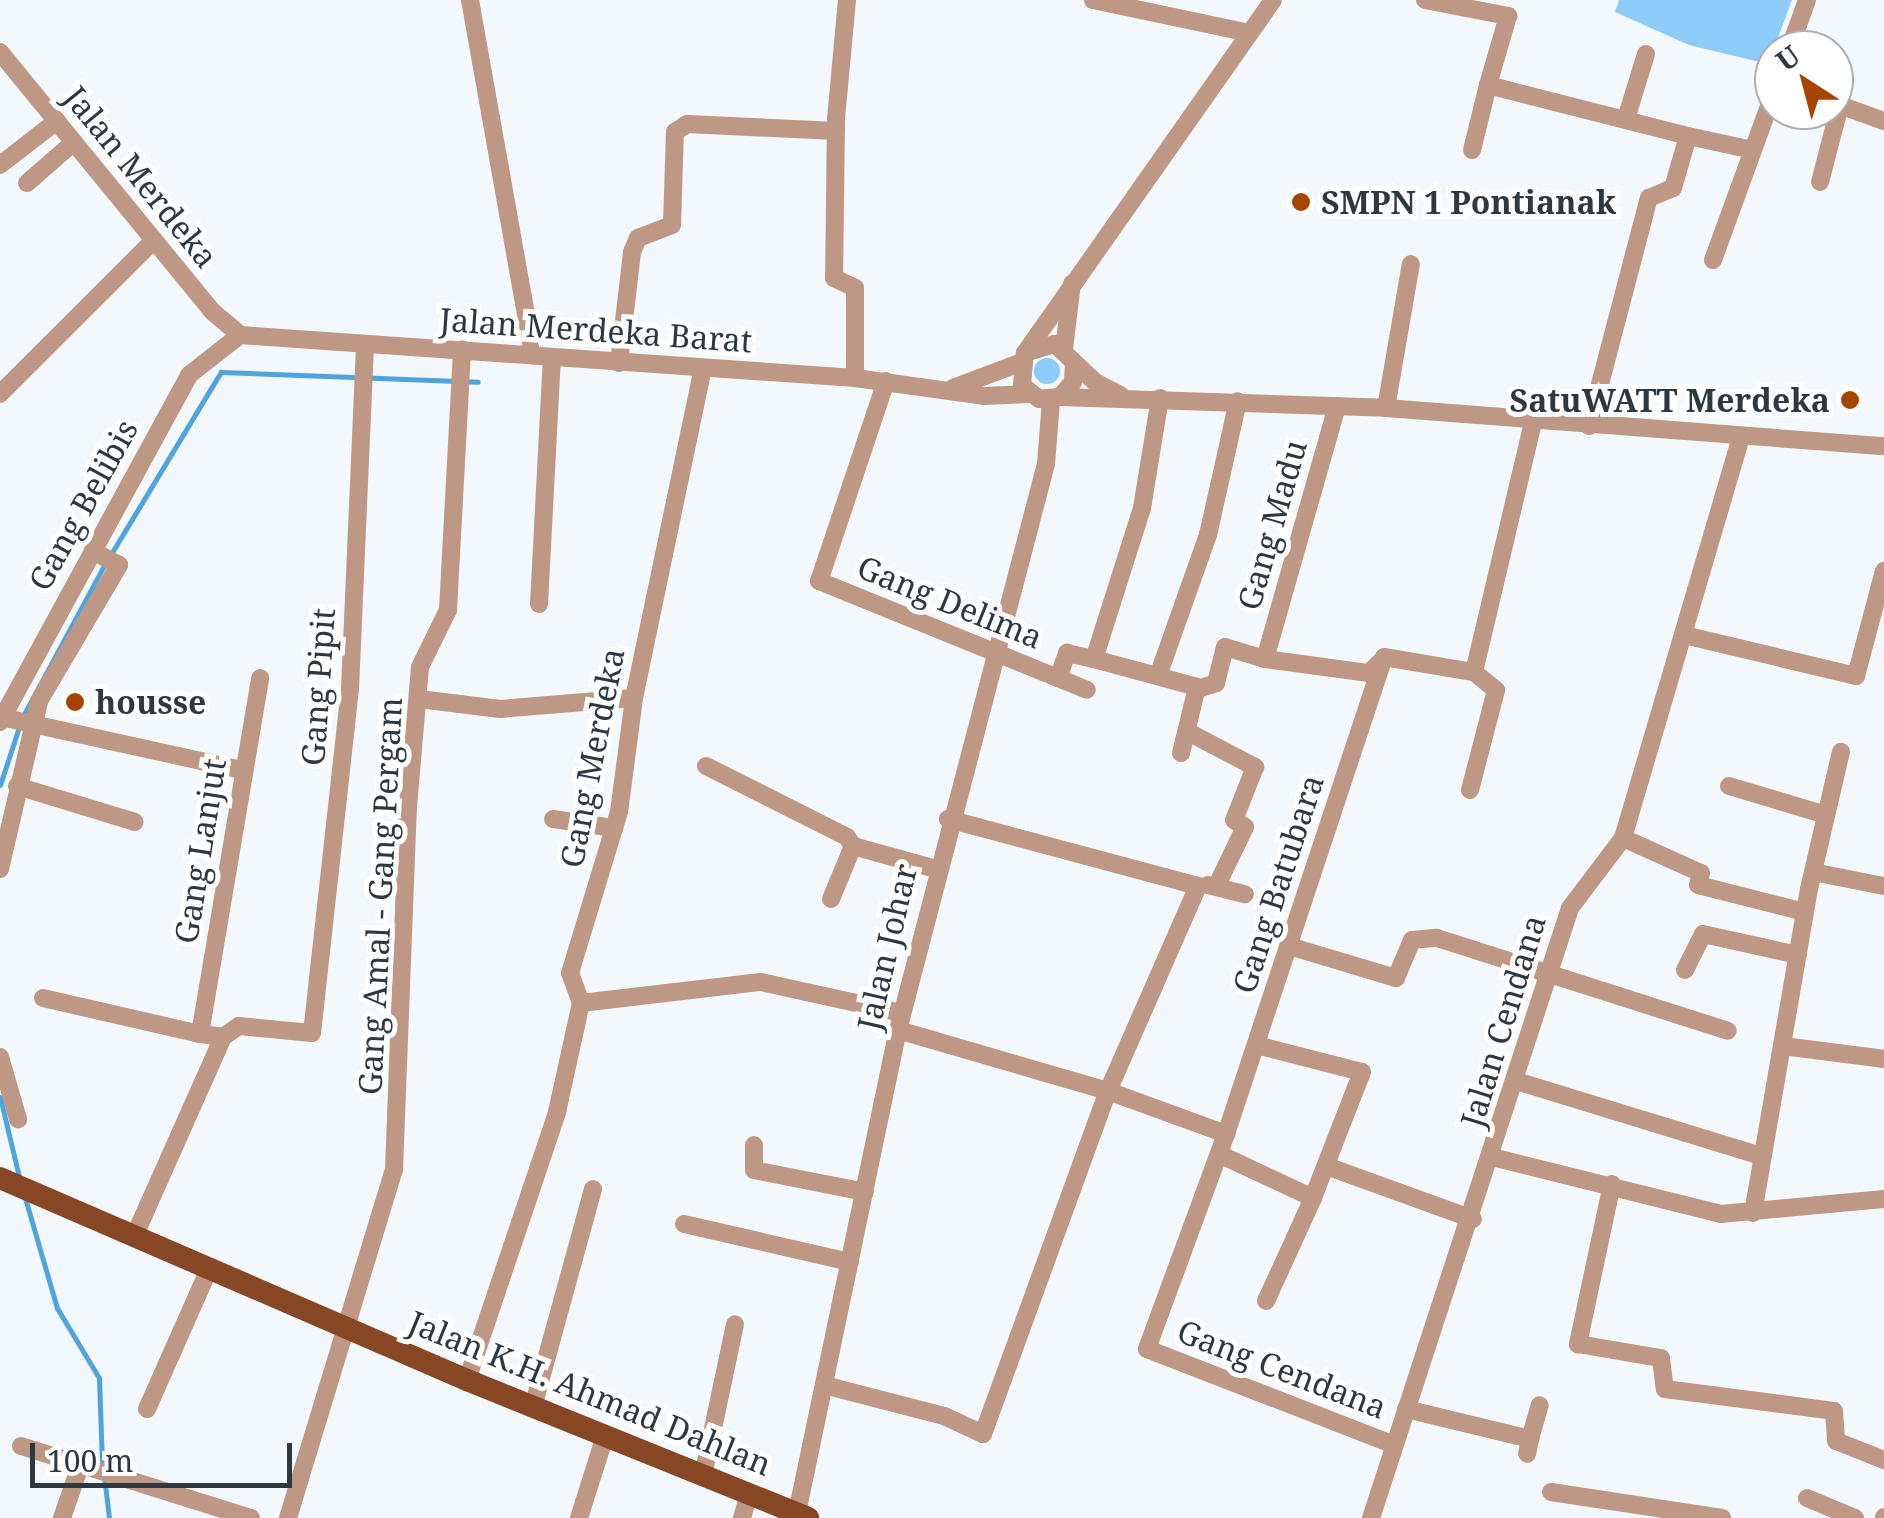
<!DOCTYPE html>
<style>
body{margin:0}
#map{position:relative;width:1884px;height:1518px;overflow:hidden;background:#f3f8fc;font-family:"Noto Serif",serif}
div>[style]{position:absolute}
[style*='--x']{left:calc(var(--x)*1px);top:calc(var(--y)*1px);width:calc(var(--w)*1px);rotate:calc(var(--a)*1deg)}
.green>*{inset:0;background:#8dccf9}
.round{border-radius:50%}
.stream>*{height:5px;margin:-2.5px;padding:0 2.5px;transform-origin:2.5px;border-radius:2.5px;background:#4fa4dd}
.minor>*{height:18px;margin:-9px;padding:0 9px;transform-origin:9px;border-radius:9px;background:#be9785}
.major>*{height:22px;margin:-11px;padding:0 11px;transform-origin:11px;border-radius:11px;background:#874624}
.dots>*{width:28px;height:28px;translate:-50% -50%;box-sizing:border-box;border:5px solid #fff;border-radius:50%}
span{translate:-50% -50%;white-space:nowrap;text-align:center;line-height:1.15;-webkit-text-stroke:10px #fff;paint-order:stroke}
.street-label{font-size:32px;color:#2e3840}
.poi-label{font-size:32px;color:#2e3840;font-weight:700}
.left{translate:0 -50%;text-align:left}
.right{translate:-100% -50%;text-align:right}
.north{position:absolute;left:1754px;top:30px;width:100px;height:100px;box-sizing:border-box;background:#fff;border:2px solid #abafb3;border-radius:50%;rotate:324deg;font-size:28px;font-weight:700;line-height:40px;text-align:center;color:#2e3840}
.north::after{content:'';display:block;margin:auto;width:35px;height:45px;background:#a64500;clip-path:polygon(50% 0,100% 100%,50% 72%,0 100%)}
.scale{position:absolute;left:30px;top:1443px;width:262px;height:45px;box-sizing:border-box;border:5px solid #2e3840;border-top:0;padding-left:12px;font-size:30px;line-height:35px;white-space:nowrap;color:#2e3840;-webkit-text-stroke:8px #fff;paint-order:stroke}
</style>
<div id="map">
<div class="green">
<div style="clip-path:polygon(1619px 0,1792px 0,1768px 64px,1689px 45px,1615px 12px)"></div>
<div class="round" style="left:1034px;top:358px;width:26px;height:26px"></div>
</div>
<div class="stream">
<div style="--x:111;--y:554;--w:213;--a:-58.9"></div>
<div style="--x:221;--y:372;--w:257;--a:2.2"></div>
<div style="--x:23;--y:716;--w:173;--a:-61.7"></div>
<div style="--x:0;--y:785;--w:61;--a:-71.9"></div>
<div style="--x:0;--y:1097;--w:82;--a:76.6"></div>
<div style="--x:25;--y:1198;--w:115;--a:73.8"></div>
<div style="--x:57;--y:1308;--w:82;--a:59"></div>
<div style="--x:99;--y:1378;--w:87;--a:88"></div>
<div style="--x:104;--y:1476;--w:42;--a:83.2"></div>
</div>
<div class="minor">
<div style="--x:470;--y:0;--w:361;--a:79.9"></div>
<div style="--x:847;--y:0;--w:120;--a:95.3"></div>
<div style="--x:836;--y:119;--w:159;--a:90.7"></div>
<div style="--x:834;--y:278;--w:23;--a:25"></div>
<div style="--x:855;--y:288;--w:90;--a:90"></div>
<div style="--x:1093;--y:0;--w:160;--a:11.9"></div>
<div style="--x:1425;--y:0;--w:85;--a:10.9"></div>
<div style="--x:1508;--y:16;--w:72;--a:106.2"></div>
<div style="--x:1488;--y:85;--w:206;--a:14.3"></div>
<div style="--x:1789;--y:50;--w:53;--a:-70.2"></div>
<div style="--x:0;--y:52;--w:336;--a:50.7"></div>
<div style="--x:213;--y:312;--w:35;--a:40"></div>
<div style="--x:240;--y:335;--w:617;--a:4"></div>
<div style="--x:855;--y:378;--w:130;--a:7.9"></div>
<div style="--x:984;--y:396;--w:45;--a:-2.5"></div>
<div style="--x:1834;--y:103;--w:53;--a:19.8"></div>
<div style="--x:1626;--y:119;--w:68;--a:-72.9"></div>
<div style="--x:1472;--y:150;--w:67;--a:-76.2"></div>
<div style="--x:0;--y:165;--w:72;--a:-37.7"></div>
<div style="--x:1820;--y:182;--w:80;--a:-75.4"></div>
<div style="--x:27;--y:183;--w:62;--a:-41.1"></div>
<div style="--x:1713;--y:260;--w:179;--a:-70"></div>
<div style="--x:1064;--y:349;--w:66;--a:-83.1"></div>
<div style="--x:1025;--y:353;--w:431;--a:-54.9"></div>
<div style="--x:619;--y:363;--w:112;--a:-83.3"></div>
<div style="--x:632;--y:252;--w:15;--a:-67"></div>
<div style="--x:638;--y:238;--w:36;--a:-21"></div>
<div style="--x:672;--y:225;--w:93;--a:-88.2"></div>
<div style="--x:675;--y:132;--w:14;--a:-34"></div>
<div style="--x:687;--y:124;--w:149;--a:2.7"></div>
<div style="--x:1074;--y:363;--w:19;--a:93"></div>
<div style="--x:1073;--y:382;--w:20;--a:131"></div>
<div style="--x:1060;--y:397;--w:21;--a:175"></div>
<div style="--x:1039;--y:399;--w:22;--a:-141"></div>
<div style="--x:1022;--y:385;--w:32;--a:-85"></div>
<div style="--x:1025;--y:353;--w:31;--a:-17"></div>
<div style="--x:1055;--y:344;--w:55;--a:43.5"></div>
<div style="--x:1095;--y:382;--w:29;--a:27"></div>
<div style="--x:886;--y:381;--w:211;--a:108.5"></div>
<div style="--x:819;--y:581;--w:289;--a:22.1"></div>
<div style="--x:953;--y:388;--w:72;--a:-20.5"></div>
<div style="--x:0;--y:394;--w:218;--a:-45"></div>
<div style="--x:1060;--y:397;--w:326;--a:1.9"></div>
<div style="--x:1386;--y:408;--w:499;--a:4.4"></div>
<div style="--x:1160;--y:398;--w:111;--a:99.3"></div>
<div style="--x:1142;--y:508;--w:158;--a:107.6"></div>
<div style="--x:1094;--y:659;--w:107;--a:15.2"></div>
<div style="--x:1197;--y:687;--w:68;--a:103.6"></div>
<div style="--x:1386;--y:408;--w:146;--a:-80.2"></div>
<div style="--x:1589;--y:426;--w:236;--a:-75.3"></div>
<div style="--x:1649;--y:198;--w:26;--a:-23"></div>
<div style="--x:1673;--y:188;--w:54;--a:-73.9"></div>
<div style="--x:1688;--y:136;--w:66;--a:12.2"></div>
<div style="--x:539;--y:604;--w:246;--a:-87"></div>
<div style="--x:1684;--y:635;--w:177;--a:13.4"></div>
<div style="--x:1856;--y:676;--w:109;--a:-75.1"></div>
<div style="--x:1265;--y:659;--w:263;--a:-74.1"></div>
<div style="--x:1158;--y:676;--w:150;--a:-70.5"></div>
<div style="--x:1208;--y:535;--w:137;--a:-77.4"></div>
<div style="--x:1058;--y:678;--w:27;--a:-70"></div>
<div style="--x:1067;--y:653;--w:28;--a:13"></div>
<div style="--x:1198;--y:689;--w:19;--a:-18"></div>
<div style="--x:1216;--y:683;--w:37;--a:-76"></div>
<div style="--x:1225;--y:647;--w:42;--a:16.7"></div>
<div style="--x:1265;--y:659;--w:105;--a:7.7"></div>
<div style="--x:1369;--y:673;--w:18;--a:-45"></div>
<div style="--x:419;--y:699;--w:82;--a:7"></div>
<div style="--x:500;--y:709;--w:134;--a:-4.7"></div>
<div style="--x:1;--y:717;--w:248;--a:12.4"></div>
<div style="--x:0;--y:722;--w:395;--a:-61.4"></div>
<div style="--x:189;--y:375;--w:65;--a:-38.1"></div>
<div style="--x:1188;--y:732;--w:76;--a:27.6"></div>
<div style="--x:1255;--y:767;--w:57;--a:111.6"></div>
<div style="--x:1234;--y:820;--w:13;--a:32"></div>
<div style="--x:1245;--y:827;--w:64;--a:115.8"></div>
<div style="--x:706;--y:766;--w:158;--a:26.7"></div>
<div style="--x:847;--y:837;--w:11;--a:56"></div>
<div style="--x:17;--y:786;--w:123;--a:17"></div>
<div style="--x:1729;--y:786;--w:101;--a:16.6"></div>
<div style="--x:1470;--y:790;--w:103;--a:-75.4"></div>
<div style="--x:1496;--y:690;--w:28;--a:-141"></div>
<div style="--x:553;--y:819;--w:62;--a:8.4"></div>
<div style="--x:1623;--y:838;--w:85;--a:24.2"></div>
<div style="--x:1701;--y:873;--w:12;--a:104"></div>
<div style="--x:1698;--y:885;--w:110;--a:14.2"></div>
<div style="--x:0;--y:869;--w:172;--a:-76.9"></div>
<div style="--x:39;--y:701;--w:158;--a:-59.5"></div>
<div style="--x:119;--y:565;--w:30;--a:-152"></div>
<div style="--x:1813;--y:872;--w:72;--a:11.2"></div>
<div style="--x:1208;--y:885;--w:38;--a:14"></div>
<div style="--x:831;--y:899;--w:57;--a:-67.5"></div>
<div style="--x:853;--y:846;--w:86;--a:15.5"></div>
<div style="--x:1289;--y:946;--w:112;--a:16.7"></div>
<div style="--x:1396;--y:978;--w:41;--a:-67.2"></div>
<div style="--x:1412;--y:940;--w:25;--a:-5"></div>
<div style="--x:1437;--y:938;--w:305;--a:17.7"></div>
<div style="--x:1685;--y:970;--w:40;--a:-63.4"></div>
<div style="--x:1703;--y:934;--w:97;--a:12.5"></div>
<div style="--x:43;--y:998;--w:161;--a:12.9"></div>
<div style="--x:200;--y:1034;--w:23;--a:7"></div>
<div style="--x:223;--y:1037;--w:19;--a:-35"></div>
<div style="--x:239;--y:1026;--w:73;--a:5.5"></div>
<div style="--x:312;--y:1033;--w:346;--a:-83.7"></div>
<div style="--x:350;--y:689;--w:345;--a:-87.5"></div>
<div style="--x:581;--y:1003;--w:181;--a:-6.7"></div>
<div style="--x:761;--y:982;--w:144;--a:12.4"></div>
<div style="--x:898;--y:1030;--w:219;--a:16.2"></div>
<div style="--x:1108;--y:1091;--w:126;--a:20"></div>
<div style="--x:1226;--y:1134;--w:502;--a:-71.67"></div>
<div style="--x:1384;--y:657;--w:91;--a:9.5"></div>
<div style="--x:1474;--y:672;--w:257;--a:-76.7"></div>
<div style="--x:200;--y:1034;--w:361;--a:-80.4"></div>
<div style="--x:1256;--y:1045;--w:109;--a:14.3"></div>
<div style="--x:1362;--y:1072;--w:135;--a:111.3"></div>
<div style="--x:1783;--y:1046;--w:102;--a:7.3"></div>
<div style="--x:0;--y:1057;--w:65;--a:73.8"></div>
<div style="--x:1516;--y:1081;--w:256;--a:17"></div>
<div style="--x:1226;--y:1134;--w:229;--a:110.2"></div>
<div style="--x:1147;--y:1349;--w:265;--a:21.2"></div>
<div style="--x:754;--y:1145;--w:25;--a:90"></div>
<div style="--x:754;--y:1170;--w:113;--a:11.2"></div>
<div style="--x:1219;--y:1154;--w:104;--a:25.1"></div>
<div style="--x:1313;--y:1198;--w:113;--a:114.5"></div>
<div style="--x:1492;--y:1157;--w:236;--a:14"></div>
<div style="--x:1721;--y:1214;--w:164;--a:-5.3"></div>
<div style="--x:1329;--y:1167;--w:153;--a:19.9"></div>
<div style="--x:1612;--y:1184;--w:164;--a:102"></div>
<div style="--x:1578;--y:1344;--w:84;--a:9.6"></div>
<div style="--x:1661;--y:1358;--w:31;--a:83"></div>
<div style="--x:1665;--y:1389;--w:170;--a:7.4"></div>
<div style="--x:1834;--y:1411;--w:30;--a:86"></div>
<div style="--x:1836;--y:1441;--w:52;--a:21.6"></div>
<div style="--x:1753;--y:1213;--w:329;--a:-80.2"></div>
<div style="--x:1809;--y:889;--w:141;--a:-76.9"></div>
<div style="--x:684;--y:1224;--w:170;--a:12.9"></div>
<div style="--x:134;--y:1237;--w:219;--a:-66"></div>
<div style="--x:467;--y:1380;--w:283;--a:-71.4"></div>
<div style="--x:557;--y:1112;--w:112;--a:-77.6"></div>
<div style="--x:581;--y:1003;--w:32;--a:-110"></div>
<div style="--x:570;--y:973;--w:168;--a:-73.1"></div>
<div style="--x:619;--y:812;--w:115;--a:-82.5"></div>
<div style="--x:634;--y:698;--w:337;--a:-78.2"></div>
<div style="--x:824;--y:1385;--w:124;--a:14.5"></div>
<div style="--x:944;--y:1416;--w:43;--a:24.8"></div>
<div style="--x:983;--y:1434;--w:365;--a:-70"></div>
<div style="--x:1108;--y:1091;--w:224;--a:-66.3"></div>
<div style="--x:1198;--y:886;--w:259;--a:-165"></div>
<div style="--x:533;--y:1407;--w:226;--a:-74.6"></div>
<div style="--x:147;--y:1409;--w:153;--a:-66.1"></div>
<div style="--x:1406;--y:1409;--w:128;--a:13.6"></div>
<div style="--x:1530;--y:1439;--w:15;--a:101"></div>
<div style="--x:1530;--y:1439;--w:35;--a:-74"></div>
<div style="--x:21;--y:1446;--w:241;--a:17.4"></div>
<div style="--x:703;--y:1476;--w:155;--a:-78.1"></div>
<div style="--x:1551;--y:1492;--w:173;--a:8.6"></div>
<div style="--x:1807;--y:1498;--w:52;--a:22.6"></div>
<div style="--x:797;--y:1513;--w:493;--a:-78.2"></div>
<div style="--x:898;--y:1030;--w:585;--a:-75.35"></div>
<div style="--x:1046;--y:464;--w:64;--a:-85.5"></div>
<div style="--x:62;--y:1518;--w:58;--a:-70.9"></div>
<div style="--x:288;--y:1518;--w:365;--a:-73.1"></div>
<div style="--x:394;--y:1169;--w:362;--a:-87.8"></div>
<div style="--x:408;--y:807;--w:141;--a:-85.1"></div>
<div style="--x:420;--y:667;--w:64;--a:-63.8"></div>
<div style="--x:448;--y:610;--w:261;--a:-86.9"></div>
<div style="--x:579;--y:1518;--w:86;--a:-72.4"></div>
<div style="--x:742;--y:1518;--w:26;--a:-74"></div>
<div style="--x:1371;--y:1518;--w:642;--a:-71.93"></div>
<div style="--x:1570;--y:908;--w:88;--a:-52.9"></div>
<div style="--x:1623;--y:838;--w:418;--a:-73.6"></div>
<div style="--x:1884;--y:1518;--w:1;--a:-90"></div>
</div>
<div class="major">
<div style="--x:0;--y:1178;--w:509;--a:23.39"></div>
<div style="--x:467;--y:1380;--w:368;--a:22"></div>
</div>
<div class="dots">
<div style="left:1301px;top:202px;background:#a64500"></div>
<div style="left:1850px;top:400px;background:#a64500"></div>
<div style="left:75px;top:702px;background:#a64500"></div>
</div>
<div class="street-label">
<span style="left:141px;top:177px;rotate:51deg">Jalan Merdeka</span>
<span style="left:596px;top:330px;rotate:4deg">Jalan Merdeka Barat</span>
<span style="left:83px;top:505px;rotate:-61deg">Gang Belibis</span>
<span style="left:1272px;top:525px;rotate:-74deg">Gang Madu</span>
<span style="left:950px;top:602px;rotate:22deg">Gang Delima</span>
<span style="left:318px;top:687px;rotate:-86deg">Gang Pipit</span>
<span style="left:592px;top:758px;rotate:-79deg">Gang Merdeka</span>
<span style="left:200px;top:851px;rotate:-81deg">Gang Lanjut</span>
<span style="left:1278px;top:884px;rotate:-72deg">Gang Batubara</span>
<span style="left:380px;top:896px;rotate:-87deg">Gang Amal - Gang Pergam</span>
<span style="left:887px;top:947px;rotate:-77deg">Jalan Johar</span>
<span style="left:1503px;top:1021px;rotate:-73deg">Jalan Cendana</span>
<span style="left:1282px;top:1369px;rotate:21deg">Gang Cendana</span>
<span style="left:590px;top:1393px;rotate:22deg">Jalan K.H. Ahmad Dahlan</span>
</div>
<div class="poi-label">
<span class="left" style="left:1321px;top:202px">SMPN 1 Pontianak</span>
<span class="right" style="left:1830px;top:400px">SatuWATT Merdeka</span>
<span class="left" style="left:95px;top:702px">housse</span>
</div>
<div class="north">U</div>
<div class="scale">100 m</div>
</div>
